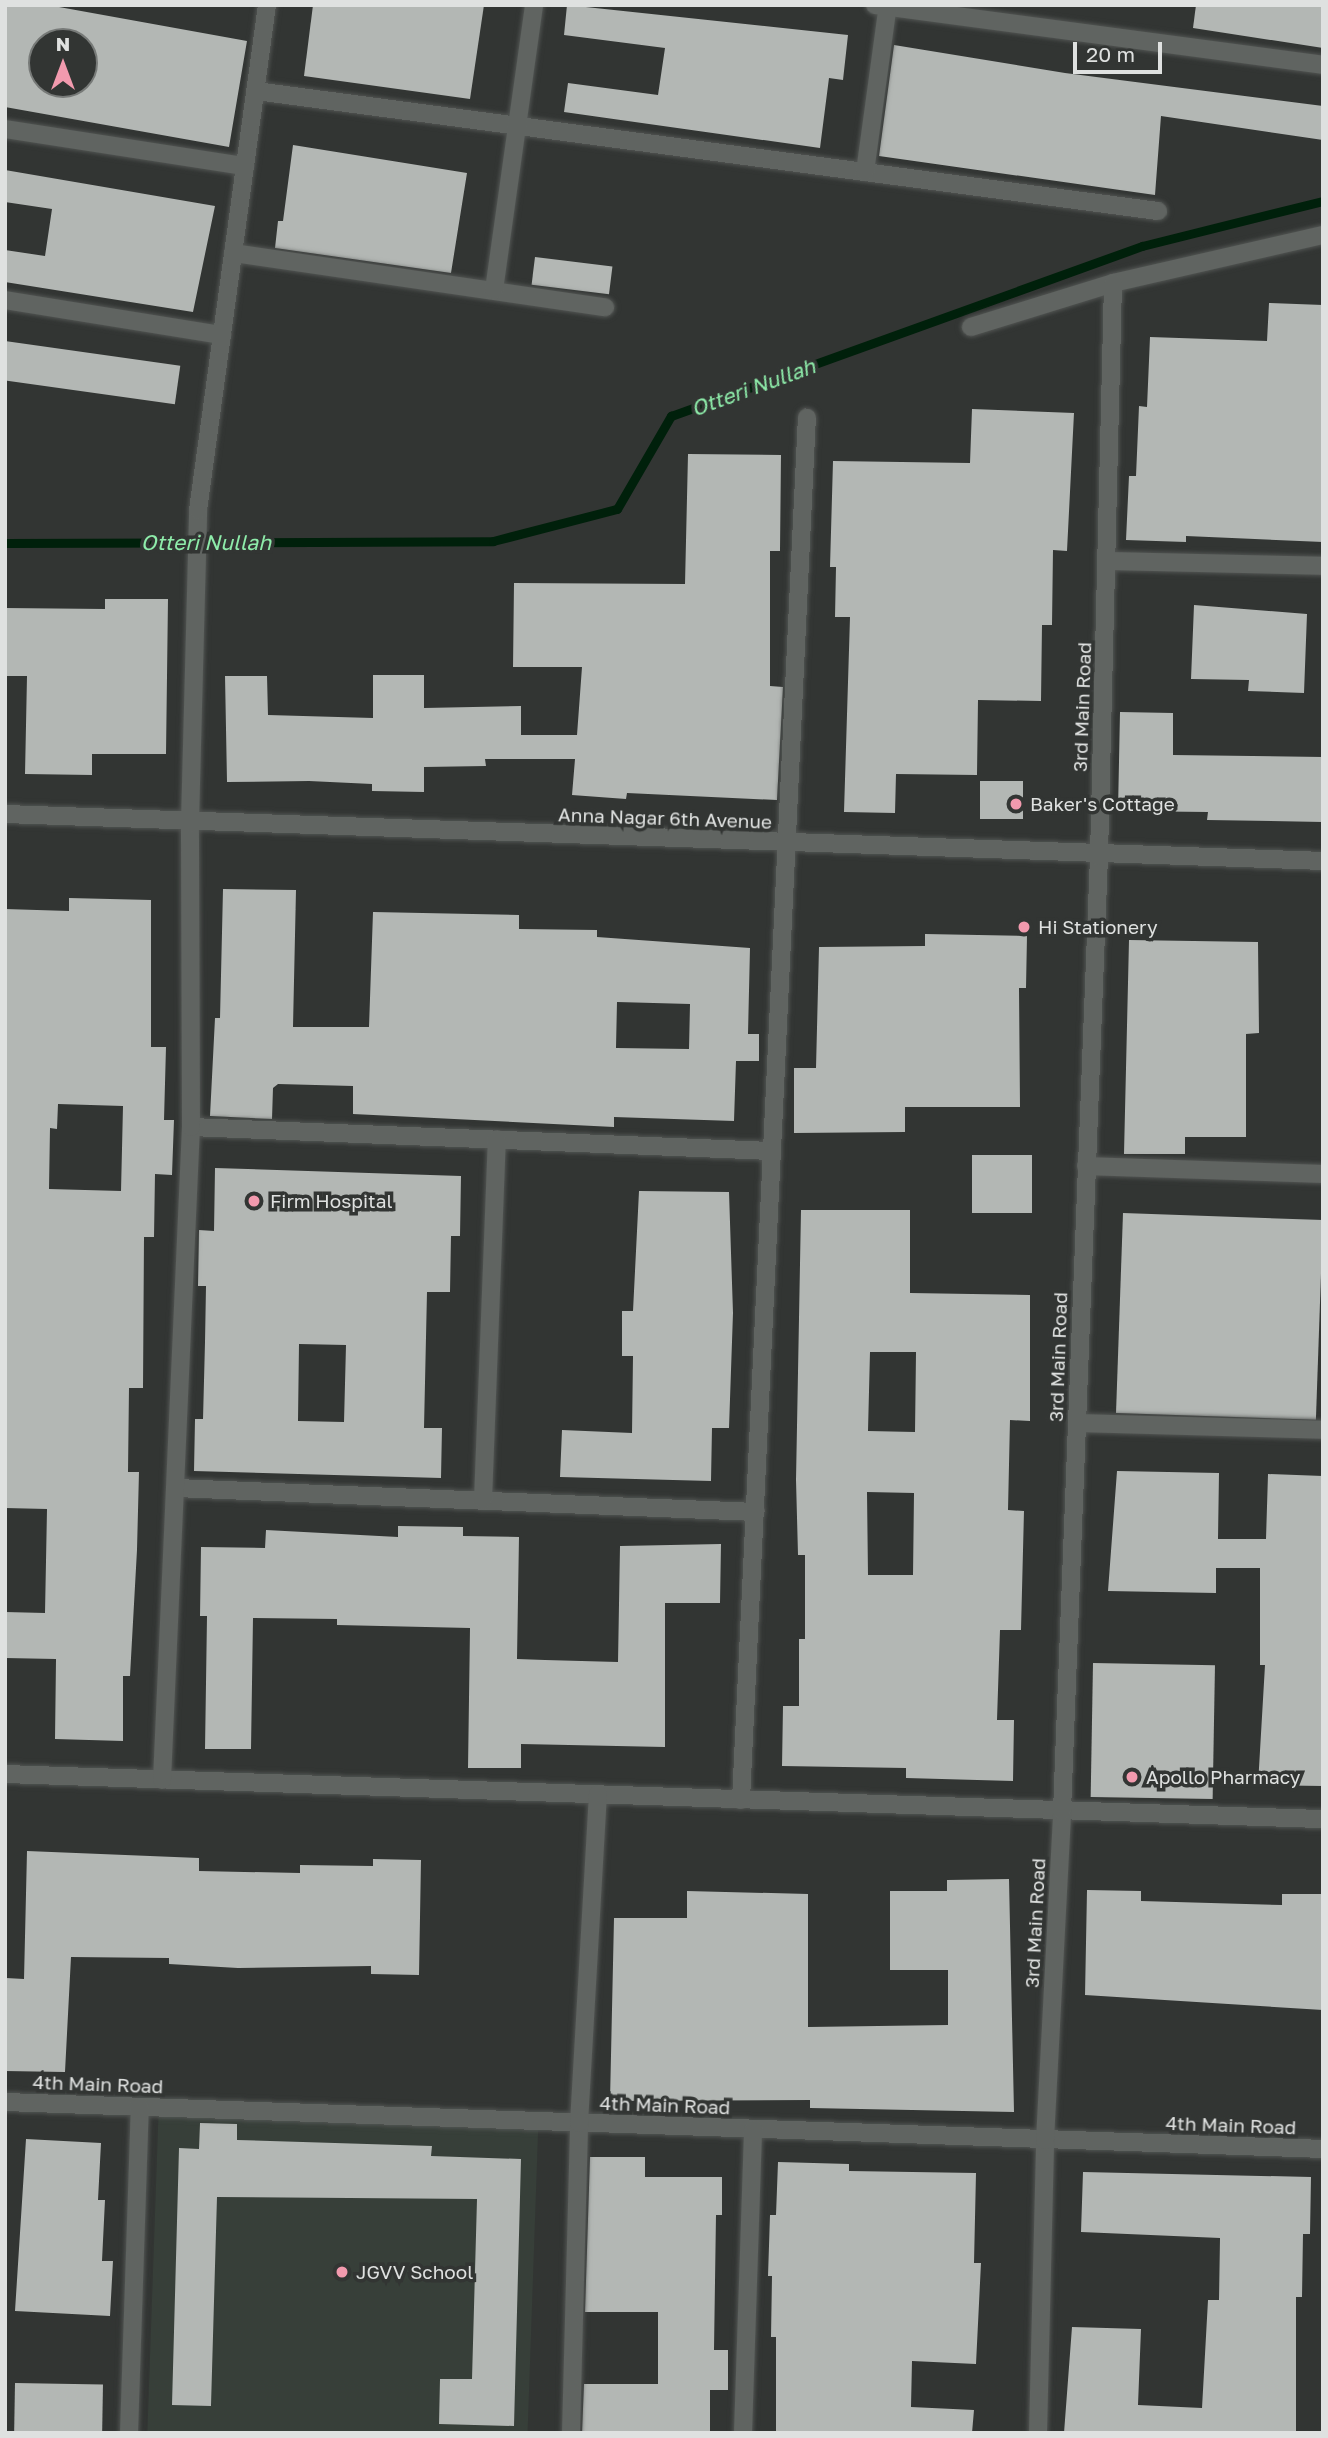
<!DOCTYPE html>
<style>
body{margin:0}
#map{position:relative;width:1328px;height:2438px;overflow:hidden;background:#323533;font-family:"Golos Text",sans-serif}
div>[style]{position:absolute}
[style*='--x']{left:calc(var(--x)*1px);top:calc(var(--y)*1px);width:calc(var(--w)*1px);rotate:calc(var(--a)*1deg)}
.built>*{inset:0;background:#373f39;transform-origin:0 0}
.stream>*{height:9px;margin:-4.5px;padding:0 4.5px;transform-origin:4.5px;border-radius:4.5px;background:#00200b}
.building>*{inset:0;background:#b3b7b4;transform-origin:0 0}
.roads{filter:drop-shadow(0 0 2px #515452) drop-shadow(0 0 2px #515452)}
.minor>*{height:18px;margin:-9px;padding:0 9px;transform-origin:9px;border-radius:9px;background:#606461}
.tertiary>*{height:18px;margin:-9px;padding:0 9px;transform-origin:9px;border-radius:9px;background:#606461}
.dots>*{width:19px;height:19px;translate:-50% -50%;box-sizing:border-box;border:4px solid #323533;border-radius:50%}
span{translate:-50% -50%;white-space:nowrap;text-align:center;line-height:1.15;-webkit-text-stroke:7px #323533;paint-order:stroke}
.street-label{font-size:19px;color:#dfe1e0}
.poi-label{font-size:19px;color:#dfe1e0}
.left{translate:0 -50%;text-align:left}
.water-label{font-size:21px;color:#8eecaa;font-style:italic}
.frame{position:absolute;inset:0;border:7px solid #dfe1e0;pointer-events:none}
.north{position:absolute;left:28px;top:28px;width:70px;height:70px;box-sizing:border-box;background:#323533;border:2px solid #777a78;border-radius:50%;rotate:0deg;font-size:19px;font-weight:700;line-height:28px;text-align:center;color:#dfe1e0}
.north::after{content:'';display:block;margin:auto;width:24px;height:32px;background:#f29aae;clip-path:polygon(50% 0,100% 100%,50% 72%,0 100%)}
.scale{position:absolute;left:1073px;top:42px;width:89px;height:32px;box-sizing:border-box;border:4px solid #dfe1e0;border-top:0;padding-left:9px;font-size:21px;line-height:24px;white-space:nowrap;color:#dfe1e0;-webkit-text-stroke:5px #323533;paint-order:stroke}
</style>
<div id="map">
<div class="built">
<div style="left:159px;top:2099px;width:380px;height:334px;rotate:2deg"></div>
</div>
<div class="stream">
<div style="--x:5;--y:543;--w:488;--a:-0.2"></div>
<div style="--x:493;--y:541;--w:128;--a:-14.5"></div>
<div style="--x:617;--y:509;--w:108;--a:-59.9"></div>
<div style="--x:671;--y:416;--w:501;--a:-19.85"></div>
<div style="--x:1142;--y:246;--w:187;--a:-14"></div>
</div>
<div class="building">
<div style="clip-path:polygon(evenodd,5px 5px,48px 5px,247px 41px,229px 147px,5px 107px,5px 5px,42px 42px,84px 42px,84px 84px,42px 84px,42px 42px)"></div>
<div style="clip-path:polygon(313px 5px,484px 5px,470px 99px,304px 76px)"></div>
<div style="clip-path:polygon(567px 5px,848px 35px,843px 80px,829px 78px,820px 148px,564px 112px,568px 83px,658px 95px,665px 48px,564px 35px)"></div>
<div style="clip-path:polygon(1196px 5px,1323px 5px,1323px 48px,1193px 28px)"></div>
<div style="clip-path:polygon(894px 45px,1065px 73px,1323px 106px,1323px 140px,1161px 116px,1155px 195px,879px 156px)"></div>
<div style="clip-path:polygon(293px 145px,467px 173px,451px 273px,275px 248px,278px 221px,283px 221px)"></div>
<div style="clip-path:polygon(5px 170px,215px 206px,193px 312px,5px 282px,5px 250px,45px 256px,52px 209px,5px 202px)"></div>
<div style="left:535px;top:257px;width:78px;height:28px;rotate:7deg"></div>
<div style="clip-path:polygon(1269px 303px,1323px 305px,1323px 542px,1186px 536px,1186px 542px,1126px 540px,1129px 476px,1136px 476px,1139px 406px,1147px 407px,1150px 337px,1267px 341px)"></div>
<div style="left:5px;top:341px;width:177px;height:39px;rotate:8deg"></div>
<div style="clip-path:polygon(972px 409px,1074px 413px,1067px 551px,1053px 550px,1052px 625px,1042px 625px,1041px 701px,978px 700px,977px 775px,896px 774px,895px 813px,844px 812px,850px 617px,835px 617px,836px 567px,830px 567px,833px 461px,970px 463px)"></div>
<div style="clip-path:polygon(688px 454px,781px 455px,780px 551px,770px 551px,770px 686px,783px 687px,777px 800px,627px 793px,626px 799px,572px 795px,575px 759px,485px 759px,486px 766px,424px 767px,424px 792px,372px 791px,372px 784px,309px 781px,227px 782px,225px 676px,267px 676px,268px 715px,373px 718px,373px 675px,424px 675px,424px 708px,521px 706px,521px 735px,577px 735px,582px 667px,513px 667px,514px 583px,685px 584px)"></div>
<div style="clip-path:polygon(105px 599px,168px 599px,166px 754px,92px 754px,92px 775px,25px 774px,27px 676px,5px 676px,5px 608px,105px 609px)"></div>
<div style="clip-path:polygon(1194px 605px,1307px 614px,1304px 693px,1248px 691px,1249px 680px,1191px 679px)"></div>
<div style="clip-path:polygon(1120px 712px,1173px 713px,1173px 755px,1323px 757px,1323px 822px,1207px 820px,1208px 812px,1118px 811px)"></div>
<div style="left:980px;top:781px;width:43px;height:38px"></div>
<div style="clip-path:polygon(evenodd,223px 889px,296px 890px,293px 1027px,369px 1027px,373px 912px,519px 915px,519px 929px,597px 930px,597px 937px,750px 948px,748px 1034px,759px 1034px,759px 1061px,736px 1061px,734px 1121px,614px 1117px,614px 1127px,353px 1114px,353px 1086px,278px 1084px,273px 1088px,272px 1119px,210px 1116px,215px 1018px,220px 1018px,223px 889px,617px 1002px,690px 1004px,689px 1049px,616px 1048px,617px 1002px)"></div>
<div style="clip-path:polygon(evenodd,69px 898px,151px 900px,151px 1047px,166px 1047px,164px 1120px,174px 1120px,172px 1175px,155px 1174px,154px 1237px,144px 1237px,143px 1388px,129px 1388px,128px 1472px,139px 1472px,137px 1550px,130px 1676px,123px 1676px,123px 1741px,55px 1739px,56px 1659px,5px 1658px,5px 1612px,45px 1613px,47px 1509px,5px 1508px,5px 909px,69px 911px,69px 898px,58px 1104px,123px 1106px,121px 1191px,49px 1189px,50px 1128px,57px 1129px,58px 1104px)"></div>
<div style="clip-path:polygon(925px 934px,1027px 936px,1026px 988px,1019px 988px,1020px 1107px,905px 1107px,905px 1132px,794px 1133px,794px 1068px,816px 1068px,819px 947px,925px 946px)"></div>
<div style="clip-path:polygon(1129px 940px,1258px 942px,1259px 1033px,1246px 1034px,1246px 1137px,1185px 1137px,1185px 1154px,1124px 1154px)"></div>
<div style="left:972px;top:1155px;width:60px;height:58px"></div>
<div style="clip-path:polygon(evenodd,215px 1168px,461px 1176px,460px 1236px,451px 1236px,450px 1292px,427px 1292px,424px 1428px,442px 1428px,441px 1478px,194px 1471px,195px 1419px,203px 1419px,205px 1342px,206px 1286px,198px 1286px,199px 1230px,214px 1231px,215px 1168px,299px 1344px,346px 1345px,344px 1422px,298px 1421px,299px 1344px)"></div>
<div style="clip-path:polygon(639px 1191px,729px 1192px,733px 1313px,729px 1428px,712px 1428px,711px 1481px,560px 1477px,562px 1430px,632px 1433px,633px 1356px,622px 1356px,622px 1311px,633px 1311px)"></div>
<div style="clip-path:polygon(evenodd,801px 1210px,910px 1210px,910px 1293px,1030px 1295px,1030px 1421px,1010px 1420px,1008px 1510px,1024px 1511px,1021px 1630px,1000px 1630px,997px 1720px,1014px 1720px,1013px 1781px,906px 1778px,906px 1768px,782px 1766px,783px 1706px,799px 1706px,799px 1639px,805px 1639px,805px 1555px,798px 1555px,796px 1480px,801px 1210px,870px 1352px,916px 1352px,915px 1432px,868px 1431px,870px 1352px,801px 1210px,867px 1492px,914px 1493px,913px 1575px,868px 1575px,867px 1492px)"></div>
<div style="left:1123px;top:1213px;width:200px;height:200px;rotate:2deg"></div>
<div style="clip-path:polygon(1117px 1471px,1219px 1473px,1218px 1539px,1266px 1539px,1268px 1474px,1323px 1476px,1323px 1786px,1258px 1785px,1265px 1665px,1260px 1665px,1260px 1568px,1216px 1568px,1216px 1593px,1108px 1591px)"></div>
<div style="clip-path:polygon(398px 1526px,463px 1527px,463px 1536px,519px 1537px,517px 1659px,545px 1660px,618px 1662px,620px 1546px,721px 1544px,720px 1603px,665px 1603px,665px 1747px,521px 1744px,521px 1768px,468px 1768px,470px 1628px,337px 1625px,337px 1619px,253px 1618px,251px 1749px,205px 1749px,207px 1616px,200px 1616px,201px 1547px,265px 1548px,266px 1530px,398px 1537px)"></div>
<div style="left:1093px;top:1663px;width:122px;height:134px;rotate:1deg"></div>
<div style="clip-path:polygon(27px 1851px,199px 1858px,199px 1871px,300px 1873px,300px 1865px,373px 1866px,373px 1859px,421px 1860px,419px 1975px,371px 1974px,371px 1966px,238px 1968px,169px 1964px,169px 1958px,71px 1957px,65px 2072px,5px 2071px,6px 1978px,24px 1979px)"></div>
<div style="clip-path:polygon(1009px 1879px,1014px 2112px,810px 2108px,810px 2100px,610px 2101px,614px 1918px,687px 1918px,687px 1891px,808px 1894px,808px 2027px,948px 2025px,948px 1970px,890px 1970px,890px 1891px,947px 1891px,947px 1880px)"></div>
<div style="clip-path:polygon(1087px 1890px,1141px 1891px,1141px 1901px,1282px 1905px,1282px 1894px,1323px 1894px,1323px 2010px,1085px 1995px)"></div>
<div style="clip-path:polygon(200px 2123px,237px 2124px,237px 2140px,432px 2146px,431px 2156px,521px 2159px,514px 2426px,439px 2424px,440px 2379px,472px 2379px,477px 2199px,217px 2197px,211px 2406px,172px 2405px,179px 2148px,199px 2149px)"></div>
<div style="clip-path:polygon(26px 2139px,101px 2143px,98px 2200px,105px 2200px,102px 2261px,113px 2261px,110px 2316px,15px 2311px)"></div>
<div style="clip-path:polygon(590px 2157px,645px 2157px,645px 2177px,722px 2177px,722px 2215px,716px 2215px,714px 2350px,728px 2350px,728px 2390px,710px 2390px,710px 2433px,582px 2433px,584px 2384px,658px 2384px,658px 2312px,585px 2312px)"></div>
<div style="clip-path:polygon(778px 2162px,849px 2164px,849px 2171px,976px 2173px,974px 2263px,981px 2263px,976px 2364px,912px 2361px,911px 2407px,974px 2410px,972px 2433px,776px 2433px,776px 2337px,771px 2337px,772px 2276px,768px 2276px,770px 2215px,776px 2215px)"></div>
<div style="clip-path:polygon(1083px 2172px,1311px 2177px,1310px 2234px,1303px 2234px,1302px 2297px,1296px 2297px,1296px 2433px,1064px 2433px,1072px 2327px,1141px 2329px,1138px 2405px,1202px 2408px,1208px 2300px,1219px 2300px,1220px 2238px,1081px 2232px)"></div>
<div style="left:15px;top:2383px;width:88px;height:50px;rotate:1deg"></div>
</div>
<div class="roads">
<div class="minor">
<div style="--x:875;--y:5;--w:452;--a:7.6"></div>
<div style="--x:256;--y:91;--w:910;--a:7.58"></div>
<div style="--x:5;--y:129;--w:243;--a:8.8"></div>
<div style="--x:865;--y:172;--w:169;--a:-82.2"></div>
<div style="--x:233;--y:253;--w:376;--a:8.3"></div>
<div style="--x:494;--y:290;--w:288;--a:-82"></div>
<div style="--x:5;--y:300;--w:220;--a:9.2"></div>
<div style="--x:971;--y:327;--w:149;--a:-17.2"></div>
<div style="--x:1113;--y:283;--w:215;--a:-12.9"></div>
<div style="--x:1107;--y:561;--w:216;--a:1.3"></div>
<div style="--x:191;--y:1127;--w:581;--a:2.37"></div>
<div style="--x:1086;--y:1166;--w:237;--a:1.9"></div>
<div style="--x:1077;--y:1423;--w:246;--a:1.6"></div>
<div style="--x:176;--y:1488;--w:580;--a:2.37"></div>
<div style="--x:483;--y:1500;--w:361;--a:-87.8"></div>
<div style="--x:5;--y:1774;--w:1319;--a:1.96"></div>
<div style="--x:162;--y:1780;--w:654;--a:-87.46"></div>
<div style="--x:191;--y:1127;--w:305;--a:-90.2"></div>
<div style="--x:190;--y:822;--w:312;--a:-88.5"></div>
<div style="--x:198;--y:510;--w:510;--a:-82.22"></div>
<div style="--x:741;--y:1800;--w:1384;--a:-87.27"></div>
<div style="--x:5;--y:2102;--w:1319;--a:2.04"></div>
<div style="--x:129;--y:2433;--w:326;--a:-88.1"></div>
<div style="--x:571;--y:2433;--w:310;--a:-88.5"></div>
<div style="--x:579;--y:2123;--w:329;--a:-86.7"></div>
<div style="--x:743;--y:2433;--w:304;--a:-88.1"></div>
<div style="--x:1038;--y:2433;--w:293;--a:-88.6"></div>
<div style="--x:1045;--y:2140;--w:329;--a:-87"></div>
<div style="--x:1062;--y:1811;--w:956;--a:-87.78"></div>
<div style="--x:1099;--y:856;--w:573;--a:-88.6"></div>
</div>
<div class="tertiary">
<div style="--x:5;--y:814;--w:1319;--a:2.04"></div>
</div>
</div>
<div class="dots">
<div style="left:1016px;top:804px;background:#f29aae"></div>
<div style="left:1024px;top:927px;background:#f29aae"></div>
<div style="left:254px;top:1201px;background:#f29aae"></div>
<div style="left:1132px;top:1777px;background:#f29aae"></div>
<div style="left:342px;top:2272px;background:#f29aae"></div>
</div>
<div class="street-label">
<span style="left:1082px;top:707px;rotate:-88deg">3rd Main Road</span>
<span style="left:665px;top:818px;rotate:2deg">Anna Nagar 6th Avenue</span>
<span style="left:1058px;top:1357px;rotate:-88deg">3rd Main Road</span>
<span style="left:1035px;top:1923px;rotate:-87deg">3rd Main Road</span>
<span style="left:98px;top:2084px;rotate:2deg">4th Main Road</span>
<span style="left:665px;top:2105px;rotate:2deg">4th Main Road</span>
<span style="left:1231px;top:2125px;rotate:2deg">4th Main Road</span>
</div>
<div class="poi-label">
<span class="left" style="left:1030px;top:804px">Baker's Cottage</span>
<span class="left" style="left:1038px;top:927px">Hi Stationery</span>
<span class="left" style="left:270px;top:1201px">Firm Hospital</span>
<span class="left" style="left:1146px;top:1777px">Apollo Pharmacy</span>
<span class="left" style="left:356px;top:2272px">JGVV School</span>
</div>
<div class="water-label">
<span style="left:753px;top:387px;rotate:-20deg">Otteri Nullah</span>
<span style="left:206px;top:542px">Otteri Nullah</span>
</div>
<div class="frame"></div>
<div class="north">N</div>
<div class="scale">20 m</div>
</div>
